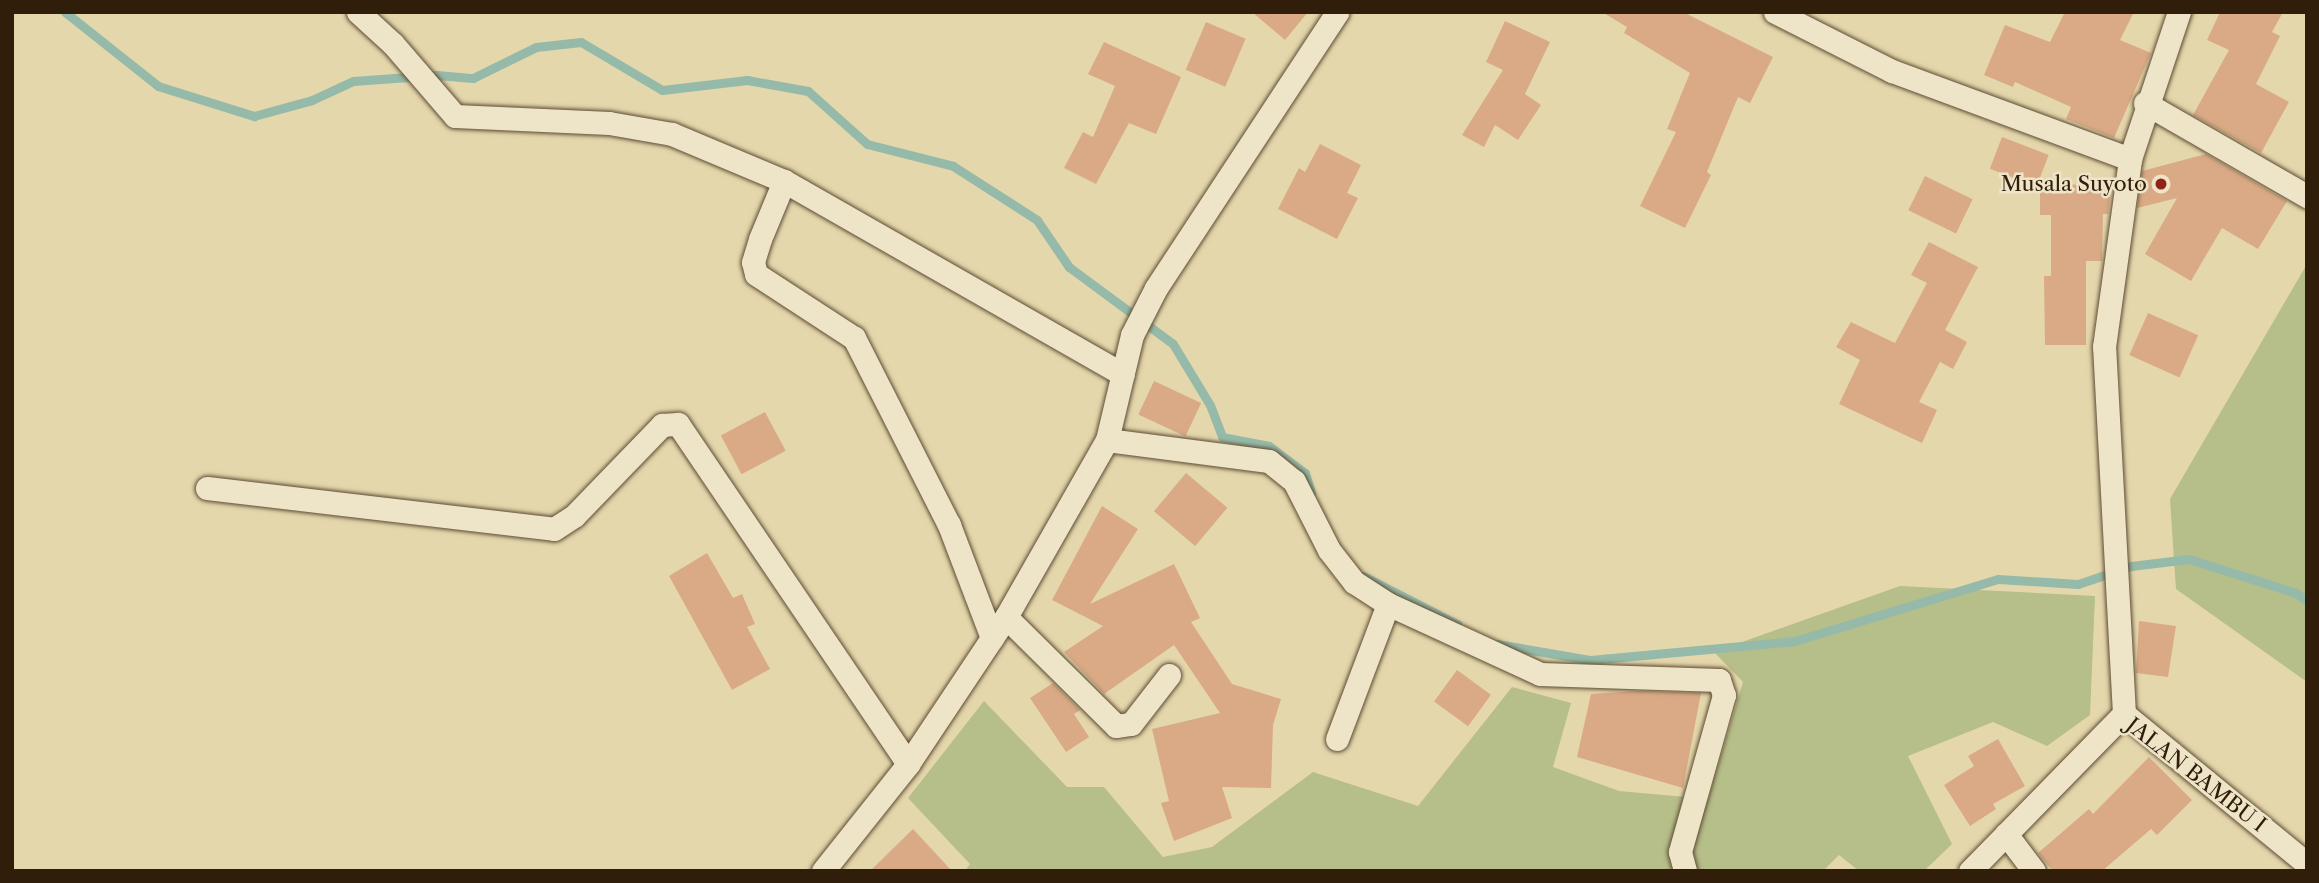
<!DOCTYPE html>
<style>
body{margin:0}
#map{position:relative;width:2319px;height:883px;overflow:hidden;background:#e5d7ac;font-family:"Libre Caslon Text",serif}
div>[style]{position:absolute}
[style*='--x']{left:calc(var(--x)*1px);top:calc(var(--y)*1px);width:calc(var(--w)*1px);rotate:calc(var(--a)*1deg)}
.green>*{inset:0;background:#b6be89}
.stream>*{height:9px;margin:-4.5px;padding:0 4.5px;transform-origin:4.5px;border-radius:4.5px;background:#96baa9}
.building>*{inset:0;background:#daaa86;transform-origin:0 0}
.roads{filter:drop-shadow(0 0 2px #5d4c33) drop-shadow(0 0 2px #5d4c33)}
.minor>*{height:23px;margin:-11.5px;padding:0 11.5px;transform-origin:11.5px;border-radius:11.5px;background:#eee5c9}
.dots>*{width:19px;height:19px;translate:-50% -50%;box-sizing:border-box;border:4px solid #eee5c9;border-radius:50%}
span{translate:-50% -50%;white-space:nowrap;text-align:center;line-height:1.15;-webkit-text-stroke:5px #eee5c9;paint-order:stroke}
.poi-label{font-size:21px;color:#301e0b}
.right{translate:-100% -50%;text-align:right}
.street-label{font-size:21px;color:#301e0b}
.frame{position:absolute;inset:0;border:14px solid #301e0b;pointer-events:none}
</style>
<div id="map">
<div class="green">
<div style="clip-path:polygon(2307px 264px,2307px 682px,2176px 589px,2170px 499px)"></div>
<div style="clip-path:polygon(1900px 586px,2095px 596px,2090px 715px,2047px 746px,1993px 722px,1908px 756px,1952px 844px,1924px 871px,1859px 871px,1839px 855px,1823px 871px,965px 871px,970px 864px,908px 798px,984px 701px,1067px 787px,1104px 787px,1163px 857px,1212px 847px,1313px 772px,1418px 806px,1512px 687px,1571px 703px,1553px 767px,1619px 791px,1708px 799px,1743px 682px,1714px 652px)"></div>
</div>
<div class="stream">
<div style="--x:65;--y:12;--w:119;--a:38.5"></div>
<div style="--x:158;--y:86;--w:101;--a:17.4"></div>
<div style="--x:254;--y:116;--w:60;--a:-15.4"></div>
<div style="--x:312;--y:100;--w:45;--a:-24.9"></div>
<div style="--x:353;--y:81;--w:84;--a:-4.1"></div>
<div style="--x:437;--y:75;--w:36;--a:5"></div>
<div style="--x:473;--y:78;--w:70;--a:-26.2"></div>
<div style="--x:536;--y:47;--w:45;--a:-6.3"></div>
<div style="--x:581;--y:42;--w:94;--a:30.7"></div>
<div style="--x:662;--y:90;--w:86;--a:-6.7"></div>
<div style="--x:747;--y:80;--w:62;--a:10.2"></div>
<div style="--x:808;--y:91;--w:79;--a:41.9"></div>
<div style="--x:867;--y:144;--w:89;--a:14.3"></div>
<div style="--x:953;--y:166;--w:100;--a:32.7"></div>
<div style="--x:1037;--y:220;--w:57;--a:55.8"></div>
<div style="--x:1069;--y:267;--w:129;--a:36.5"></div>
<div style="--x:1173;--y:344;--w:71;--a:58.8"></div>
<div style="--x:1210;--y:405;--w:34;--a:69"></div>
<div style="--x:1222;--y:437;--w:48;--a:10.8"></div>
<div style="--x:1269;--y:446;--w:45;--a:36.9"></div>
<div style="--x:1305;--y:473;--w:21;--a:73"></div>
<div style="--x:1363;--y:576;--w:106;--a:27.1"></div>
<div style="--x:1497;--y:644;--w:94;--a:9.8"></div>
<div style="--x:1590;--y:660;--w:206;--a:-5.3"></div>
<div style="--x:1795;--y:641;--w:212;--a:-17"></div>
<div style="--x:1998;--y:579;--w:80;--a:3.6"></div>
<div style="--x:2078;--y:584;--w:56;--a:-18.8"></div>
<div style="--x:2131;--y:566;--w:58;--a:-6.9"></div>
<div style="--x:2189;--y:559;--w:112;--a:17.6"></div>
<div style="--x:2296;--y:593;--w:14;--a:36"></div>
</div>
<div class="building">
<div style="clip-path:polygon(1252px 12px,1308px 12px,1285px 40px)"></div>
<div style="clip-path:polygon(1602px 12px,1683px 12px,1773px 57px,1750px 103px,1738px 97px,1707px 172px,1711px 175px,1685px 228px,1640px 206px,1676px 132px,1667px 129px,1690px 73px,1624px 33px,1627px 27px)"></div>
<div style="clip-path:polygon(2065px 12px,2134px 12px,2120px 40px,2151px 53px,2114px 138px,2066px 119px,2071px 107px,2015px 82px,2013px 87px,1984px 75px,2005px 25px,2050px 42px)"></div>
<div style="clip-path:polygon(2220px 12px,2283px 12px,2272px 32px,2280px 36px,2256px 84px,2289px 102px,2261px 153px,2193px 115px,2229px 50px,2207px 40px)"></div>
<div style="clip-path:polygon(1505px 21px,1550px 42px,1525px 94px,1541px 105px,1518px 140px,1495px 125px,1484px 147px,1462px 135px,1503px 70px,1486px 62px)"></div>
<div style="left:1206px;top:22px;width:43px;height:52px;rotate:23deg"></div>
<div style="clip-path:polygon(1104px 42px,1181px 77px,1156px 134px,1129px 123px,1096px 184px,1064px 168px,1083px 132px,1093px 137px,1115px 86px,1088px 74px)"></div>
<div style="left:2002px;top:137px;width:50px;height:34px;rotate:21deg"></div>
<div style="clip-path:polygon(1320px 144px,1361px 165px,1347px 193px,1358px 198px,1337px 239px,1278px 209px,1299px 168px,1305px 172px)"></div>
<div style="clip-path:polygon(2206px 154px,2287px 201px,2258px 249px,2222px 228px,2191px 281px,2145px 254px,2177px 198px,2137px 208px,2142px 171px)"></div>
<div style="left:1925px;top:176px;width:53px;height:38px;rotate:26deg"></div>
<div style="clip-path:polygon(2112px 184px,2108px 214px,2103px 214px,2102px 261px,2086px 261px,2086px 345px,2045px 345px,2044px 276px,2051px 276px,2051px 215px,2040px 215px,2040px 185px)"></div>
<div style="clip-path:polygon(1929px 242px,1978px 267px,1945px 330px,1967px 342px,1953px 369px,1940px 362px,1919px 402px,1937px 410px,1922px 443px,1839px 404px,1860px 360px,1836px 347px,1851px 322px,1895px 343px,1927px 283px,1911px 275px)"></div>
<div style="left:2148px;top:313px;width:55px;height:46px;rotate:24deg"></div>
<div style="left:1154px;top:381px;width:52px;height:37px;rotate:25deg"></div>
<div style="left:765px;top:412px;width:44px;height:50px;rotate:62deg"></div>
<div style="left:1186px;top:473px;width:54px;height:50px;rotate:40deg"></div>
<div style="clip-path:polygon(1102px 506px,1138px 529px,1090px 604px,1174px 564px,1200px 618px,1191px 622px,1232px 684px,1281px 699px,1273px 725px,1271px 788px,1222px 787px,1232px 818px,1174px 841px,1161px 803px,1169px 801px,1152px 729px,1220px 713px,1174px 645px,1104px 694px,1064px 652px,1103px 626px,1052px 600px)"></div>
<div style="clip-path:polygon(707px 553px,733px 598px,742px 594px,755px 624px,747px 627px,770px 669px,732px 690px,669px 576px)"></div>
<div style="clip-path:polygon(2139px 621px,2176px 626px,2168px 677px,2136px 673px)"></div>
<div style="left:1457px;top:670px;width:42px;height:39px;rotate:36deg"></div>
<div style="clip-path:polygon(1053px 683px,1080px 710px,1074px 714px,1089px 737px,1066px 752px,1030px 698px)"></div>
<div style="clip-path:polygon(1637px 691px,1701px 693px,1683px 788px,1577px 757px,1591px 694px)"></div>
<div style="clip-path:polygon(1998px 739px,2025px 786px,1993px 804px,1996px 809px,1970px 826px,1944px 785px,1974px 766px,1968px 756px)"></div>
<div style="clip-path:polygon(2149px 757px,2192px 800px,2157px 835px,2151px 829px,2102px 871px,2053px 871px,2038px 853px,2089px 809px,2093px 814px)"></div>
<div style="clip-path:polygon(913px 829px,952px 871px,870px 871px)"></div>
</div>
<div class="roads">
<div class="minor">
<div style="--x:358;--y:12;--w:47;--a:42.4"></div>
<div style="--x:393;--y:44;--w:95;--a:49.3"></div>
<div style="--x:455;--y:116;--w:154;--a:2.6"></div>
<div style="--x:609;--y:123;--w:64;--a:9.9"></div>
<div style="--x:672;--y:134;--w:121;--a:22.8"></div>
<div style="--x:1775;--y:12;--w:131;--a:26.8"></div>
<div style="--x:1892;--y:71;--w:254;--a:20.3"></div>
<div style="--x:2145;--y:103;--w:187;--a:29.9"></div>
<div style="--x:1107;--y:440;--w:163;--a:7.4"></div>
<div style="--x:1269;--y:461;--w:32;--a:39"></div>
<div style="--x:1294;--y:481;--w:77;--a:63.1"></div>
<div style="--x:1329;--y:550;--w:41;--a:52"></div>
<div style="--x:1354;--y:582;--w:40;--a:32.9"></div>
<div style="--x:1388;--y:604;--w:167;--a:24.7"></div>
<div style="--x:1540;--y:674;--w:179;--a:1.9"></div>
<div style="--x:1719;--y:680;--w:16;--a:72"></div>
<div style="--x:1724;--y:695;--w:163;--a:105.7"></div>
<div style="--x:1680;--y:852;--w:20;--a:75"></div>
<div style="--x:207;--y:488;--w:349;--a:6.7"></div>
<div style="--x:554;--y:529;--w:24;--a:-33"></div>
<div style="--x:574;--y:516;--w:127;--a:-46"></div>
<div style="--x:662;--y:425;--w:16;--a:-4"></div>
<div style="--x:678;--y:424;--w:410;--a:55.9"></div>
<div style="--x:1006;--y:617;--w:155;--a:44.7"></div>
<div style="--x:1116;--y:726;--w:15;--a:-8"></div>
<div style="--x:1131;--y:724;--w:62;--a:-52.2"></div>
<div style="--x:992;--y:638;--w:121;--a:-110.8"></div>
<div style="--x:949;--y:525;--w:210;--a:-116.9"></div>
<div style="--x:854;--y:338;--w:117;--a:-146.9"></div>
<div style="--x:756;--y:274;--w:12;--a:-104"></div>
<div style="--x:753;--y:262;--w:24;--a:-73"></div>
<div style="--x:760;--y:239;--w:63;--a:-67.5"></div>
<div style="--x:784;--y:181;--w:390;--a:29.7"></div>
<div style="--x:2124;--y:714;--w:368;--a:-93.1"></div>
<div style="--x:2104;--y:347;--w:190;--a:-82.1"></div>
<div style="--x:2130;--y:159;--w:155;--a:-71.6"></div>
<div style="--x:2124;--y:714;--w:237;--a:39.3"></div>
<div style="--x:1337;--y:739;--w:144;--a:-69.3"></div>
<div style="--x:2006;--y:834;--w:46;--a:52.9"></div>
<div style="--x:823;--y:871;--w:137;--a:-51.5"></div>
<div style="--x:908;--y:764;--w:177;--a:-56.3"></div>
<div style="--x:1006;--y:617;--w:204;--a:-60.3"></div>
<div style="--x:1107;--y:440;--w:108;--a:-76.6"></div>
<div style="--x:1132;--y:335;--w:53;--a:-62.9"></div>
<div style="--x:1156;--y:288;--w:330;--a:-56.7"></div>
<div style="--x:1970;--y:871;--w:220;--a:-45.6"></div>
</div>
</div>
<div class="dots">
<div style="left:2161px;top:184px;background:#8f2418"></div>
</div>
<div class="poi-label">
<span class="right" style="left:2147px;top:184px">Musala Suyoto</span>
</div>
<div class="street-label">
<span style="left:2196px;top:775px;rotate:38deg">JALAN BAMBU I</span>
</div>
<div class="frame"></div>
</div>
